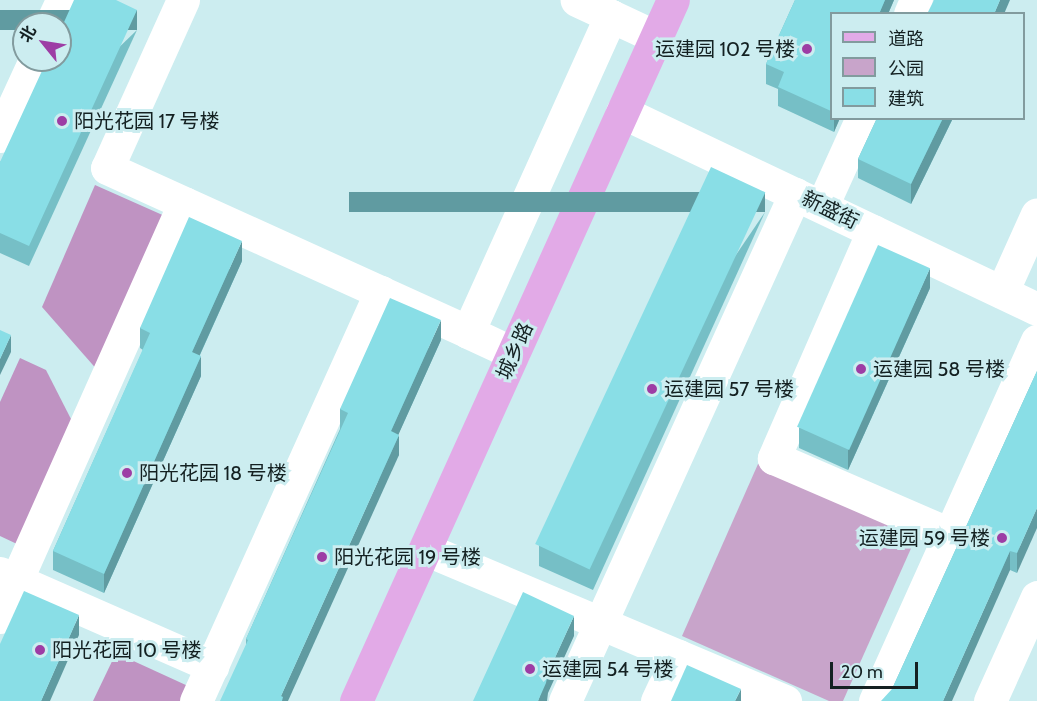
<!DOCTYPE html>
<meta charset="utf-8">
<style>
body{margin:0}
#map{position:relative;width:1037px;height:701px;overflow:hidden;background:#ccedf0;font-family:Cabin,"Noto Sans SC",sans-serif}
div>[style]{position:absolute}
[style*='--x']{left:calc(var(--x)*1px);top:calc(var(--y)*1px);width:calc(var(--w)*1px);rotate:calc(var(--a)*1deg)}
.green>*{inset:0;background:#c8a4ca}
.forest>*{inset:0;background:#bf93c2}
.minor>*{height:33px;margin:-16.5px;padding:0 16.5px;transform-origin:16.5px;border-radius:16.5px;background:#fff}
.major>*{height:33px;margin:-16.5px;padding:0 16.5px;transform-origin:16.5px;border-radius:16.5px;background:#e2aae7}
.wall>*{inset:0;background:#76bfc6}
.shaded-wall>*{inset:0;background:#609ba1;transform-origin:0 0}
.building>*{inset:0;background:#89dee6;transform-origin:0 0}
.dots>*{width:16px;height:16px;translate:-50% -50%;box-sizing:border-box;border:3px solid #ccedf0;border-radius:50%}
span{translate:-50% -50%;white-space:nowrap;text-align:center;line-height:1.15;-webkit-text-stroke:6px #ccedf0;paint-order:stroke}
.poi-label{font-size:20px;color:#142122}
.right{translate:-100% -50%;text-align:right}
.left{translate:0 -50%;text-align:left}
.street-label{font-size:20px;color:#142122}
.legend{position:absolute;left:830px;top:12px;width:195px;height:108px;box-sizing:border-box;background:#ccedf0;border:2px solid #829b9e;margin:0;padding:8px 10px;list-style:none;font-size:18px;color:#142122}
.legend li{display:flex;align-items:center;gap:12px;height:30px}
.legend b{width:30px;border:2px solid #829b9e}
.north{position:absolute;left:12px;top:12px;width:60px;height:60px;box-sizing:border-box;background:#ccedf0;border:2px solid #829b9e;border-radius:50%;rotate:300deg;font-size:16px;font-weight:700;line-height:24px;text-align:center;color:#142122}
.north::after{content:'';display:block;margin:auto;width:21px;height:27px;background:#9d3da5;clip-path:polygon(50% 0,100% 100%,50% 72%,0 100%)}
.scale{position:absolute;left:830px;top:662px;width:88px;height:27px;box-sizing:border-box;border:3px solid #142122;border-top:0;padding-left:8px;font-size:18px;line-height:21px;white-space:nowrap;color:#142122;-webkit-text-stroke:4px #ccedf0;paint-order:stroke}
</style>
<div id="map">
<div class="green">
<div style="clip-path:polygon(758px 464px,917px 535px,843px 701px,829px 701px,682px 636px)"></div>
</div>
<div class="forest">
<div style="clip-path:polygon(95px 185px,167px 217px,99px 372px,42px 307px)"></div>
<div style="clip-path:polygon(20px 358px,46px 370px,72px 421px,17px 544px,0 536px,0 402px)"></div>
<div style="clip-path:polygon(116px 653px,188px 686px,181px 701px,93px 701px)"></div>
</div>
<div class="minor">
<div style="--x:183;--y:0;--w:184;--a:114.3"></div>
<div style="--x:107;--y:168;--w:397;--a:24.4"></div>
<div style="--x:468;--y:332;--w:347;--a:-65.7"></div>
<div style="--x:611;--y:16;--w:38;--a:-155"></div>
<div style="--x:910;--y:14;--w:15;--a:-67"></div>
<div style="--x:611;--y:16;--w:50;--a:25"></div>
<div style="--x:51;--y:24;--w:26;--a:-65"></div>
<div style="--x:622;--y:112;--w:459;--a:25.4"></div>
<div style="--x:0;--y:136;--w:84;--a:-65.3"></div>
<div style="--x:822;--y:206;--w:97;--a:-65.6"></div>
<div style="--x:873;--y:231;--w:248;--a:113.6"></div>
<div style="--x:774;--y:458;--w:192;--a:23.4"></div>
<div style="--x:1002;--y:292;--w:85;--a:-65.8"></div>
<div style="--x:468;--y:332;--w:50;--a:25"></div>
<div style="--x:425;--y:549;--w:391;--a:22.9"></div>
<div style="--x:0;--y:573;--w:232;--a:23.7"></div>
<div style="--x:0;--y:617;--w:453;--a:-66"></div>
<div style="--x:196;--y:701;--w:449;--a:-65.7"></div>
<div style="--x:565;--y:701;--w:557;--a:-65.6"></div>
<div style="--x:657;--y:701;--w:50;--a:-65"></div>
<div style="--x:875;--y:701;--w:395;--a:-65.8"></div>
<div style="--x:990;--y:701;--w:114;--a:-65.7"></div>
</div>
<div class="major">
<div style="--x:356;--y:701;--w:769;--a:-65.67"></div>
</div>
<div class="wall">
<div style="clip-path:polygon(795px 0,894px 0,888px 14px,831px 14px,831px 118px,840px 118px,834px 132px,778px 106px,778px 89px,766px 84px,766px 64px)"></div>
<div style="clip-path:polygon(137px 30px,29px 266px,0 253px,0 162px)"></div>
<div style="clip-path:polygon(877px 118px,953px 118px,911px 204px,858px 178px,858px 159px)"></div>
<div style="clip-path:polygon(765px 212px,593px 590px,539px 566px,539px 546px)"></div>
<div style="clip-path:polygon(242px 261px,200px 355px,201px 376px,104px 593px,53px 570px,53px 551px,143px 350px,140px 348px,140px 328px)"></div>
<div style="clip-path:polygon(930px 288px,848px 470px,799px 448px,799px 428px)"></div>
<div style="clip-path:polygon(441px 340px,398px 435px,399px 455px,246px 645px,246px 639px,340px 429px,340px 409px)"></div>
<div style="clip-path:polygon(1037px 371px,1017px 573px,1010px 570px,892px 689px)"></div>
</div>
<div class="shaded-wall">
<div style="clip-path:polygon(885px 0,894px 0,888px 14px,879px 14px)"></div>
<div style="clip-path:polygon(1000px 0,1010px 0,1004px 14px,994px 14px)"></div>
<div style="left:137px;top:10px;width:20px;height:260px;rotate:90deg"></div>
<div style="clip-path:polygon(834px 118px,840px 118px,834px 132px)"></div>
<div style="clip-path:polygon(943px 118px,953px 118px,911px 204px,911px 184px)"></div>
<div style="left:765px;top:192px;width:20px;height:416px;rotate:90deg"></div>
<div style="clip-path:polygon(242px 241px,242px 261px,192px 372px,192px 352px)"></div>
<div style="clip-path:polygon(930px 268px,930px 288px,848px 470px,848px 450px)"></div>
<div style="clip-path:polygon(441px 320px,441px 340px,391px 451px,391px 431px)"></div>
<div style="clip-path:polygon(11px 335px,11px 352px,0 375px,0 359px)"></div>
<div style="clip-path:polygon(201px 356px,201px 376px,104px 593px,104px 574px)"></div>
<div style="clip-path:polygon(399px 435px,399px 455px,288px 701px,281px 701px,281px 696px)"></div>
<div style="clip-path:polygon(1037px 508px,1037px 528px,1017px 573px,1017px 553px)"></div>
<div style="clip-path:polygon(1010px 551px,1010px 570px,952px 701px,943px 701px)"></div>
<div style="clip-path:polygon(79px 615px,79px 635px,50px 701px,41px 701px)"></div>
<div style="clip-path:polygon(574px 616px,574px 636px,548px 693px,547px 701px,538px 701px,548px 673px)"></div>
<div style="clip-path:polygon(741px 689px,741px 701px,735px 701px)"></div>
</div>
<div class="building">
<div style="clip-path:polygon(74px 0,116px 0,137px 10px,29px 246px,0 233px,0 162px,47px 60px,60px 60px,60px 31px)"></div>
<div style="clip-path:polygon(795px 0,885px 0,879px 14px,831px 14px,831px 111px,778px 87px,784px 72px,766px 64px)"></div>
<div style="clip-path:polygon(934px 0,1000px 0,994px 14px,927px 14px)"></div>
<div style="clip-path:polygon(877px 118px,943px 118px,911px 184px,858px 159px)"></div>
<div style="left:711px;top:167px;width:60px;height:416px;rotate:25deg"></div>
<div style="clip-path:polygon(189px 217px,242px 241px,192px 352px,201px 356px,104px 574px,53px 551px,150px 333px,140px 328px)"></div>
<div style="left:878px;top:245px;width:57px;height:199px;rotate:24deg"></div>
<div style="clip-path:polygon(390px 298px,441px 320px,391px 431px,399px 435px,281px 696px,283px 697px,282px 701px,220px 701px,248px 640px,246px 639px,348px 413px,340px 409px)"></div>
<div style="clip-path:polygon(0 330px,11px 335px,0 359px)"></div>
<div style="clip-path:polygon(1037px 371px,1037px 508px,1017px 553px,1010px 551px,943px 701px,881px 701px,892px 689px)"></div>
<div style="clip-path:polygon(24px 591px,79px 615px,41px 701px,0 701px,0 644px)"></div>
<div style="clip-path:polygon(523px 592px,574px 616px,548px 673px,546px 683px,538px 701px,473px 701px)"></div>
<div style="clip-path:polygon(687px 665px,741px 689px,735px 701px,671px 701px)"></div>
</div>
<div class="dots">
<div style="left:807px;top:49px;background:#9d3da5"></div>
<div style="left:62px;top:121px;background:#9d3da5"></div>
<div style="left:861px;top:369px;background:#9d3da5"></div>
<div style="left:652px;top:389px;background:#9d3da5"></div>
<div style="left:127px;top:473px;background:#9d3da5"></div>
<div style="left:1002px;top:538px;background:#9d3da5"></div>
<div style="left:322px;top:557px;background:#9d3da5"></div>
<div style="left:40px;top:650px;background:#9d3da5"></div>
<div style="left:530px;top:669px;background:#9d3da5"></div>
</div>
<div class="poi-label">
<span class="right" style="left:795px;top:49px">运建园 102 号楼</span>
<span class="left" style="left:74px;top:121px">阳光花园 17 号楼</span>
<span class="left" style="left:873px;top:369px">运建园 58 号楼</span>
<span class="left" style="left:664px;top:389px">运建园 57 号楼</span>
<span class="left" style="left:139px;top:473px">阳光花园 18 号楼</span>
<span class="right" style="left:990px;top:538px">运建园 59 号楼</span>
<span class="left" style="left:334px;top:557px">阳光花园 19 号楼</span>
<span class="left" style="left:52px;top:650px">阳光花园 10 号楼</span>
<span class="left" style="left:542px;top:669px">运建园 54 号楼</span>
</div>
<div class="street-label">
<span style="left:830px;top:210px;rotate:26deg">新盛街</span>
<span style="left:515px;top:351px;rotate:-66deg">城乡路</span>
</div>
<ul class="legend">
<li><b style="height:8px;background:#e2aae7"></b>道路</li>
<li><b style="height:16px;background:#c8a4ca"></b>公园</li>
<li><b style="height:16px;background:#89dee6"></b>建筑</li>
</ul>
<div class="north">北</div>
<div class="scale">20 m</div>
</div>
